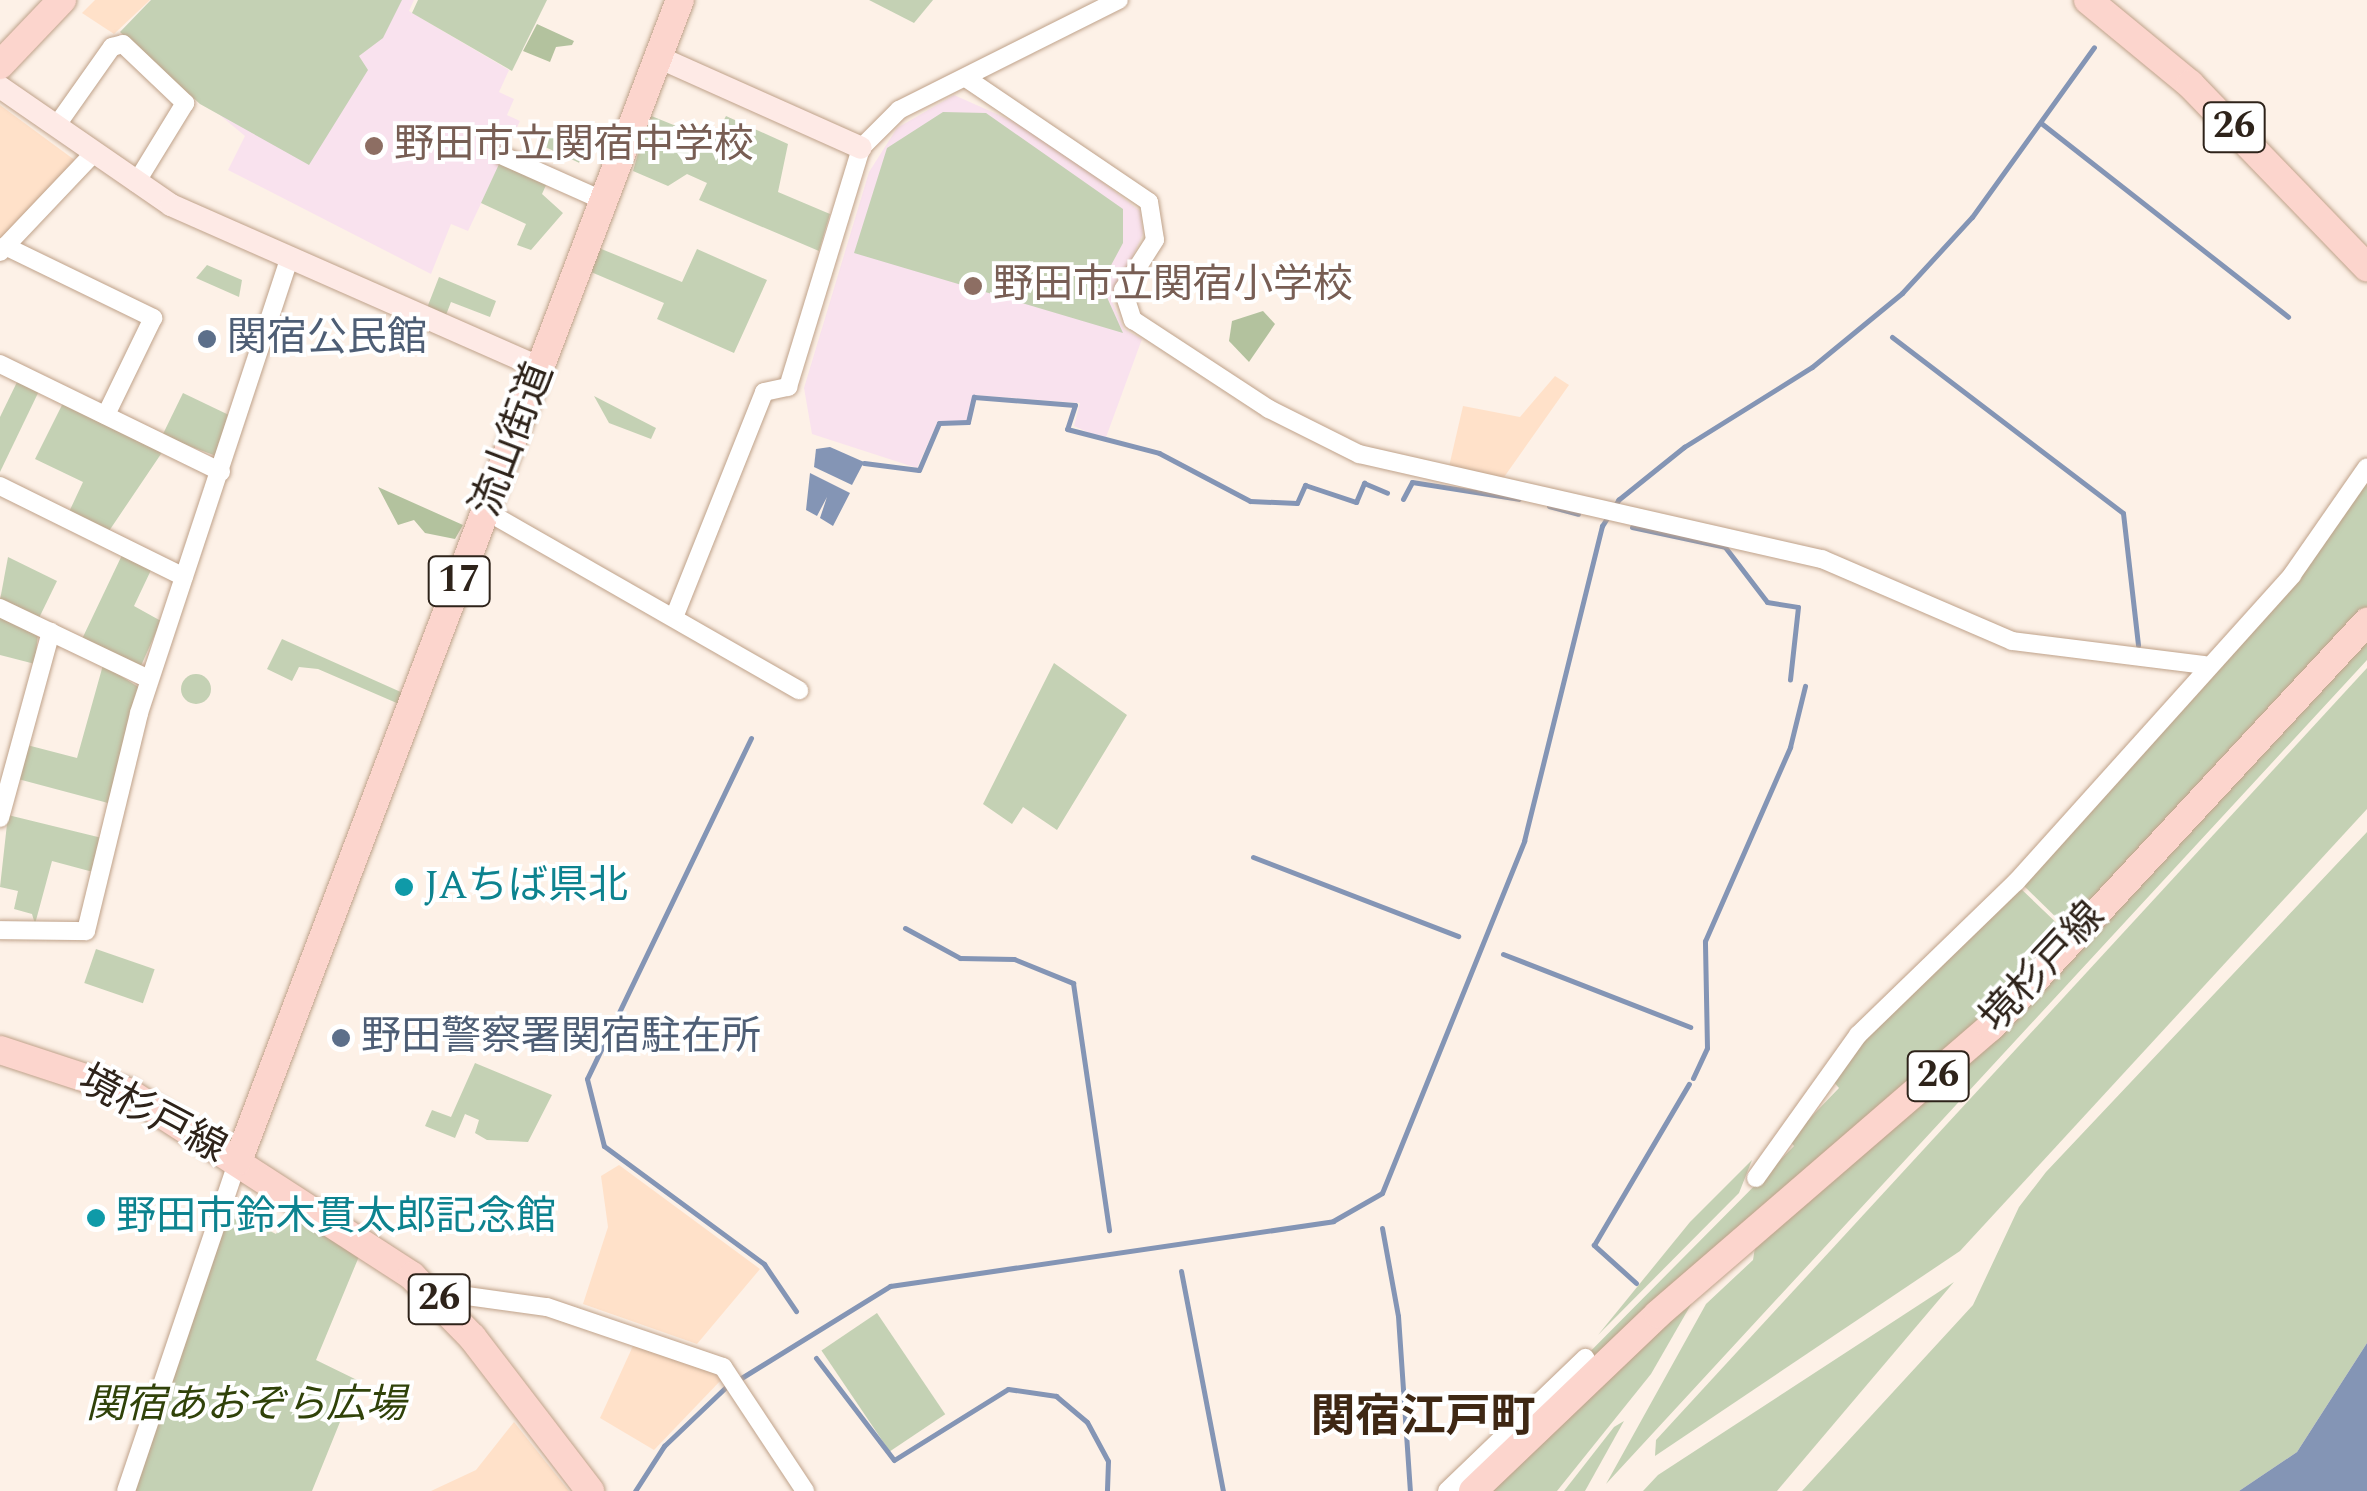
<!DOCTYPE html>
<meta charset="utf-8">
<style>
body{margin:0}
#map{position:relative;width:2367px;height:1491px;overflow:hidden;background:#fdf1e7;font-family:Spectral,"Noto Sans JP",serif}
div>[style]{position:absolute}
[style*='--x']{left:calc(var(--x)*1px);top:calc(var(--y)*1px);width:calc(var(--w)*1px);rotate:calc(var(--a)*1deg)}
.built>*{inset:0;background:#ffe1c9}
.education>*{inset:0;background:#f9e2ee}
.green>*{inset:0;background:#c4d1b4;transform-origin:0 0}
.round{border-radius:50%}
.forest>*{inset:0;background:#b3c29e}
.water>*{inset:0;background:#8495b5}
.stream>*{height:5px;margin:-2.5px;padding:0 2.5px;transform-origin:2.5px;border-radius:2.5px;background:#8495b5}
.roads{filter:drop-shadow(0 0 2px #bfa28a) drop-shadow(0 0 2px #bfa28a)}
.street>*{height:18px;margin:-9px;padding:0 9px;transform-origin:9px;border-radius:9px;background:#fff}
.secondary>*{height:22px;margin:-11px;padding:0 11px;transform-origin:11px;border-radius:11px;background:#feeae6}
.primary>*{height:28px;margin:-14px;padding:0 14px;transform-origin:14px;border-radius:14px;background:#fcd5cd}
.dots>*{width:28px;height:28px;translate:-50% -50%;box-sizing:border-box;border:5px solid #fff;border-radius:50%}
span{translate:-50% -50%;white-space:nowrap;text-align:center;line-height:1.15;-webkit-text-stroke:8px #fff;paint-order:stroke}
.shield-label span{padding:2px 8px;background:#fff;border:2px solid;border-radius:8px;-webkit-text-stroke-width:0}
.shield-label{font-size:38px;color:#2e231a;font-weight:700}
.education-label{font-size:40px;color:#785e54}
.left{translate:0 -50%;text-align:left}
.service-label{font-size:40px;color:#4e5e75}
.street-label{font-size:40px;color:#2e231a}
.culture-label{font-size:40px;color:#0d838f}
.park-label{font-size:40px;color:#304209;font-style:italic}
.quarter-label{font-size:45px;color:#3f2814;font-weight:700}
</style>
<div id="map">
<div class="built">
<div style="clip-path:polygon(95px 0,150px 0,114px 34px,82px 13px)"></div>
<div style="clip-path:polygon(0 105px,76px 161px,0 241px)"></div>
<div style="clip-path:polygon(1555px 376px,1569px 385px,1502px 480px,1448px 471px,1463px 406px,1520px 417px)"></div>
<div style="clip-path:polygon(619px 1165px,760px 1269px,697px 1344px,583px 1304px,608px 1227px,601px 1176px)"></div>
<div style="clip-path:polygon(638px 1335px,723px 1378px,654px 1450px,600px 1418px)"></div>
<div style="clip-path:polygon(514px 1422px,569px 1491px,431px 1491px,476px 1470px)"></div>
</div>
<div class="education">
<div style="clip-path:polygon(151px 0,414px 0,409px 11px,509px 70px,499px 92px,514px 99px,507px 115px,520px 121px,468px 231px,451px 224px,431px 274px,228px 170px,245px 136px,120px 32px)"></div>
<div style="clip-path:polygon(954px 95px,1037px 132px,1140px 211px,1143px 234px,1112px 301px,1124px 329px,1142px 339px,1105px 440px,1074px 426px,1080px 403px,974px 395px,967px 421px,938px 421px,917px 468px,812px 434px,804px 388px,869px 172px,897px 128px)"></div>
</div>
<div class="green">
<div style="clip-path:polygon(151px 0,402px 0,383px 38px,359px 56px,368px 70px,309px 165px,200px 104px,120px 32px)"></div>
<div style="clip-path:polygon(418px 0,547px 0,512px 71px,412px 13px)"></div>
<div style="clip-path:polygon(869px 0,933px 0,914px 23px)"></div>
<div style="clip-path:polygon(943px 112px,986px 113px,1123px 209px,1123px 243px,1101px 284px,1123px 333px,854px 253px,887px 148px)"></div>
<div style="clip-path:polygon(649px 115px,713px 141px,726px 116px,788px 144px,778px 192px,830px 214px,819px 251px,699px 200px,707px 183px,687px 174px,668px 186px,633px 171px)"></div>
<div style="left:550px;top:135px;width:38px;height:13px;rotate:25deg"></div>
<div style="clip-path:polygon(500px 162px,547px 183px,542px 194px,563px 213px,531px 250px,517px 245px,526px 224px,481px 203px)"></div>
<div style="clip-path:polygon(599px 248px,682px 282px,697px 249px,767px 280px,734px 353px,657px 319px,664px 303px,591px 272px)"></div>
<div style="clip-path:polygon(207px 265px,242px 280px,239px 297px,196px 278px)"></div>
<div style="clip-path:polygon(439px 277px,496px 301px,490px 317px,451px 302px,446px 315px,427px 308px)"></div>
<div style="clip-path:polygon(18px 380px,39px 391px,0 472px,0 417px)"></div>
<div style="clip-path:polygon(183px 393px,231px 416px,219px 457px,162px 436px)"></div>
<div style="clip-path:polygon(594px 396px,656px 428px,651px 439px,609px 423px)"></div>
<div style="clip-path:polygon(63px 403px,163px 451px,109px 531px,69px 512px,83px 482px,35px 459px)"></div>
<div style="clip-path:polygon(2367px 479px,2367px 609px,2068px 929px,2022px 884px)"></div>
<div style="clip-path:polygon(123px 553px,152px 568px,134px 606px,161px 621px,140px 668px,82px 639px)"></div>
<div style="clip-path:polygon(8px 557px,57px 581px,39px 618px,0 600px)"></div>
<div style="clip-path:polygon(0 615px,38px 633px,35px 664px,0 655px)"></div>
<div style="clip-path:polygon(2367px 636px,2367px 660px,1606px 1484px,1706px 1304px,1753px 1260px,1757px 1235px)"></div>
<div style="clip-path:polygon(282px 639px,403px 693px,399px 704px,318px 669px,299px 667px,292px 681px,267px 669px)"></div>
<div style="clip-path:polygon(1054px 663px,1127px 715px,1057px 830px,1023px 807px,1012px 824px,983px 804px)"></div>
<div style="clip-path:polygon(103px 665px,140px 688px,108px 803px,18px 779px,27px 745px,77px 758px)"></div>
<div style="clip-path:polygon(2367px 668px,2367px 809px,1960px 1251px,1655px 1456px,1656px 1440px)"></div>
<div class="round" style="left:181px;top:674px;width:30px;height:30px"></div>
<div style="clip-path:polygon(8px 815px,102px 838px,93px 872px,52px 861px,35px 924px,32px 914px,14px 909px,18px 891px,0 887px)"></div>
<div style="clip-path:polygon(2367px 832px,2367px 1343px,2297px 1452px,2239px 1491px,1802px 1491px,1973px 1305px,2019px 1207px,2046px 1172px)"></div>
<div style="clip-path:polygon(2019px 887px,2065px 931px,2012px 990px,1452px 1491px,1794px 1146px,1789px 1140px,1839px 1088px,1832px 1080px,1874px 1024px)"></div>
<div style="left:96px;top:949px;width:62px;height:36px;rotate:19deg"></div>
<div style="clip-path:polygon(475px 1063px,552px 1095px,528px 1142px,487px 1140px,475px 1133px,479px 1120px,465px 1114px,455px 1138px,425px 1126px,432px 1110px,451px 1117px)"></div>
<div style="clip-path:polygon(1752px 1160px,1739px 1193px,1598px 1335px,1690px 1222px)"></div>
<div style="clip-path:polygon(291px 1209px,360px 1254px,316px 1360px,357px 1380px,312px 1491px,134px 1491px,228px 1210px,276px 1234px)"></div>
<div style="clip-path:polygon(1954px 1282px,1777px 1491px,1643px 1491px,1658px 1475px)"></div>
<div style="clip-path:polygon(1693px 1301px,1651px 1374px,1557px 1491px,1484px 1491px)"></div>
<div style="left:877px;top:1313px;width:122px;height:67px;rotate:56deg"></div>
<div style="clip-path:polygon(1624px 1421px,1585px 1491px,1564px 1491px,1614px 1427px)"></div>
</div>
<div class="forest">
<div style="clip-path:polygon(537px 24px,574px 41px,572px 45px,556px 47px,550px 62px,523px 51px)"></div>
<div style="clip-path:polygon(1263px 311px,1275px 324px,1249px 362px,1229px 341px,1232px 321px)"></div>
<div style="clip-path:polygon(378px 487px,463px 525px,455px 539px,425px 533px,414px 520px,398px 525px)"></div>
</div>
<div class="water">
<div style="clip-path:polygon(830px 447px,864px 462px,852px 485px,814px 467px,816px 449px)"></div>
<div style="clip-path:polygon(810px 473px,850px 493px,833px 526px,820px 518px,827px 497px,817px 516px,806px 510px)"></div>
<div style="clip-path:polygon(2367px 1343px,2367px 1491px,2239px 1491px,2297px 1452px)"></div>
</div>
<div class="stream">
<div style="--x:2041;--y:123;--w:314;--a:38.1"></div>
<div style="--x:1892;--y:337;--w:290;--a:37.3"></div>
<div style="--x:2123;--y:513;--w:133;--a:83.5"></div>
<div style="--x:864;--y:463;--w:55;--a:7.3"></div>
<div style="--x:919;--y:470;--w:51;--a:-66.9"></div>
<div style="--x:939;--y:423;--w:29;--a:-2"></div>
<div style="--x:968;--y:422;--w:26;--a:-77"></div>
<div style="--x:974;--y:397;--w:101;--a:4.5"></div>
<div style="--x:1075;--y:405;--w:25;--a:108"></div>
<div style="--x:1067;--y:429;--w:95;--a:14.6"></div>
<div style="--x:1159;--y:453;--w:103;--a:27.8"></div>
<div style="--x:1250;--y:501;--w:47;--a:2.4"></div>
<div style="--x:1297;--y:503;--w:20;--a:-66"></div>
<div style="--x:1305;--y:485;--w:54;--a:18.4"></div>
<div style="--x:1356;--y:502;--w:21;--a:-67"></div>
<div style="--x:1364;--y:483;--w:25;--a:23"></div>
<div style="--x:1403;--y:499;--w:19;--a:-62"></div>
<div style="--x:1412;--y:482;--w:108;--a:9"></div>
<div style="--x:1549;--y:506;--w:30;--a:15"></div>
<div style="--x:1632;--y:527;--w:95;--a:12.1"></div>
<div style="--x:1725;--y:547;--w:69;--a:52.6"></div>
<div style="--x:1767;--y:602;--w:31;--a:9"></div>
<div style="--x:1798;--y:607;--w:73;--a:96.3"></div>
<div style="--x:751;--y:738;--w:378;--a:115.7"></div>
<div style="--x:587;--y:1079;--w:69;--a:75.8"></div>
<div style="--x:604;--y:1146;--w:199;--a:36.4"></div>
<div style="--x:764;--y:1264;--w:57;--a:55.8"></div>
<div style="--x:1253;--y:857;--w:220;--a:21.1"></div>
<div style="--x:905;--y:928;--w:63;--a:28.6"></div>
<div style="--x:960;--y:958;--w:54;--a:1.1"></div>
<div style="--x:1014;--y:959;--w:64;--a:22.1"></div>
<div style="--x:1073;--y:983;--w:250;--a:81.7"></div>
<div style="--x:1503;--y:954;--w:201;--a:21.3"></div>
<div style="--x:1693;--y:1078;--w:33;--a:-65"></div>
<div style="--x:1707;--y:1048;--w:107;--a:-91.1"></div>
<div style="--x:1705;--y:941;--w:212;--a:-66.3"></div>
<div style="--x:1790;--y:747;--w:63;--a:-76.2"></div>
<div style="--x:1382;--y:1228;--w:89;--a:79.7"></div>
<div style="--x:1398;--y:1316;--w:175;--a:86.1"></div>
<div style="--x:1181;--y:1271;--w:224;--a:79.2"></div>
<div style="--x:1636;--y:1283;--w:57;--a:-137.9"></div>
<div style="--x:1594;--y:1245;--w:187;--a:-59.5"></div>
<div style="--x:816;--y:1358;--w:128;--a:52.6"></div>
<div style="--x:894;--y:1460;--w:134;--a:-31.9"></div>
<div style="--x:1008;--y:1389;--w:49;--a:8.3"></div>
<div style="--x:1056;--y:1396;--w:40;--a:40"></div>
<div style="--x:1087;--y:1422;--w:44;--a:61.7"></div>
<div style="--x:1108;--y:1461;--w:30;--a:92"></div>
<div style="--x:738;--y:1380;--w:179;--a:-31.7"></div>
<div style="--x:890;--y:1286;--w:448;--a:-8.3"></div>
<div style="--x:1333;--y:1221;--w:56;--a:-29.7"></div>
<div style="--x:1382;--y:1193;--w:380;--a:-68"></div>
<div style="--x:1524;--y:841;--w:325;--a:-76.1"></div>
<div style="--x:1602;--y:526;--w:31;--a:-58"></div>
<div style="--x:1618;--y:500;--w:85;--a:-38.8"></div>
<div style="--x:1684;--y:447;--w:151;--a:-32"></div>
<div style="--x:1812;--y:367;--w:117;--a:-39.4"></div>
<div style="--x:1902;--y:293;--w:103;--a:-47.4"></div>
<div style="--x:1972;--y:217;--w:209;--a:-54.3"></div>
<div style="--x:635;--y:1491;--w:54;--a:-57.2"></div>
<div style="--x:664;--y:1446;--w:88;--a:-43.6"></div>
</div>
<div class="roads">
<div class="street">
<div style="--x:966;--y:78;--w:221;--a:34.1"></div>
<div style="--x:1149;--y:202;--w:38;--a:81"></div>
<div style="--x:1155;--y:240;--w:59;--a:122.6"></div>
<div style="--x:1123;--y:290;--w:32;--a:72"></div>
<div style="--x:1133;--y:320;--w:163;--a:33.2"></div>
<div style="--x:1269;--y:409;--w:101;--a:26.6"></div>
<div style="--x:1359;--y:454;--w:475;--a:12.8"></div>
<div style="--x:1822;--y:559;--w:207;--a:23.3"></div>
<div style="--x:2012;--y:641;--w:194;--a:7.1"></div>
<div style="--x:59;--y:122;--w:92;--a:-54.8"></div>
<div style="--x:112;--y:47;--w:11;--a:-15"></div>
<div style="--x:123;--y:44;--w:86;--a:43.6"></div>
<div style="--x:185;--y:103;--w:94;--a:121.5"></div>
<div style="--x:503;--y:156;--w:111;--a:24"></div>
<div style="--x:5;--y:246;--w:165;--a:25.9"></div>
<div style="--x:153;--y:318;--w:108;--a:115.9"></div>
<div style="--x:0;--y:252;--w:138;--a:-46.5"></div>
<div style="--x:0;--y:364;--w:246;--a:26"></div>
<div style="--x:0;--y:486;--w:205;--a:26.3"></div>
<div style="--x:486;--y:511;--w:361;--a:29.8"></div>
<div style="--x:0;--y:608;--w:165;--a:25.5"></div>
<div style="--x:675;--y:615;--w:240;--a:-68.2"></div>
<div style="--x:764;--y:392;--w:25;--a:-12"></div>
<div style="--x:788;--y:387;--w:250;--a:-73"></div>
<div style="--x:861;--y:148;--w:54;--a:-45"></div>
<div style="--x:899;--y:110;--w:246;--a:-26.6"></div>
<div style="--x:0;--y:818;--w:193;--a:-74.7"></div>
<div style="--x:0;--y:930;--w:86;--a:0.7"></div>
<div style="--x:86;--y:931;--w:224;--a:-76.3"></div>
<div style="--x:139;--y:713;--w:475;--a:-71.7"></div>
<div style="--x:1756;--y:1178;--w:176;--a:-54.5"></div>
<div style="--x:1858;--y:1035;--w:220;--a:-44.1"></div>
<div style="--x:2016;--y:882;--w:413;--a:-48"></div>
<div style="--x:2292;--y:575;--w:131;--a:-55.2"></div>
<div style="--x:431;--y:1291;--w:117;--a:7.9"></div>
<div style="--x:547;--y:1307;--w:186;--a:18.8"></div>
<div style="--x:723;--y:1367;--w:149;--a:56.5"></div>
<div style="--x:126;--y:1491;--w:348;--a:-71.3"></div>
<div style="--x:1447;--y:1491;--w:192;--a:-43.9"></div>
</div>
<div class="secondary">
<div style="--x:658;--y:57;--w:222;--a:24.1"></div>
<div style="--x:0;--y:87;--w:208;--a:34.6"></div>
<div style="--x:171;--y:205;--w:403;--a:23.8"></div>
</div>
<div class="primary">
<div style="--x:2088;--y:0;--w:132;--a:39.5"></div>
<div style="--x:2190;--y:84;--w:255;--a:46"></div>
<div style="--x:0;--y:65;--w:90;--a:-46.4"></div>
<div style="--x:0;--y:1050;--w:135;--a:18.2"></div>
<div style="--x:128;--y:1092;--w:338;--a:32.9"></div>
<div style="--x:412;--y:1276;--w:86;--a:45.5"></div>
<div style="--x:472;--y:1337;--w:194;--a:52.5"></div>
<div style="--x:238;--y:1161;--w:1242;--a:-69.16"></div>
<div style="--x:1473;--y:1491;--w:256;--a:-43.7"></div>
<div style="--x:1658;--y:1314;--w:440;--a:-40.8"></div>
<div style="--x:1991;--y:1027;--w:553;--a:-47.13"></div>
</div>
</div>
<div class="dots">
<div style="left:374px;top:146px;background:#8d6e63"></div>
<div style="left:973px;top:286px;background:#8d6e63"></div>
<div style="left:207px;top:339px;background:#5c6f8a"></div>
<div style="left:404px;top:887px;background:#0f9aa8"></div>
<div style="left:341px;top:1038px;background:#5c6f8a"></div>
<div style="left:96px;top:1218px;background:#0f9aa8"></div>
</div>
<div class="shield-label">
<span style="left:2234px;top:127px">26</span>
<span style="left:459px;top:581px">17</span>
<span style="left:1938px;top:1076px">26</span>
<span style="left:439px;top:1299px">26</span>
</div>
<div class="education-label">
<span class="left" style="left:394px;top:146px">野田市立関宿中学校</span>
<span class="left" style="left:993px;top:286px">野田市立関宿小学校</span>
</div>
<div class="service-label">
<span class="left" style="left:227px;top:339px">関宿公民館</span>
<span class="left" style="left:361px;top:1038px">野田警察署関宿駐在所</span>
</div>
<div class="street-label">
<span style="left:513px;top:440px;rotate:-69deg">流山街道</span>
<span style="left:2043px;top:968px;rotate:-47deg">境杉戸線</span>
<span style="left:152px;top:1115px;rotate:28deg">境杉戸線</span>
</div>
<div class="culture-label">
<span class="left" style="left:424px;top:887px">JAちば県北</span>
<span class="left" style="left:116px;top:1218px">野田市鈴木貫太郎記念館</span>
</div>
<div class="park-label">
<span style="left:246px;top:1406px">関宿あおぞら広場</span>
</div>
<div class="quarter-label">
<span style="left:1423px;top:1418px">関宿江戸町</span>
</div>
</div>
